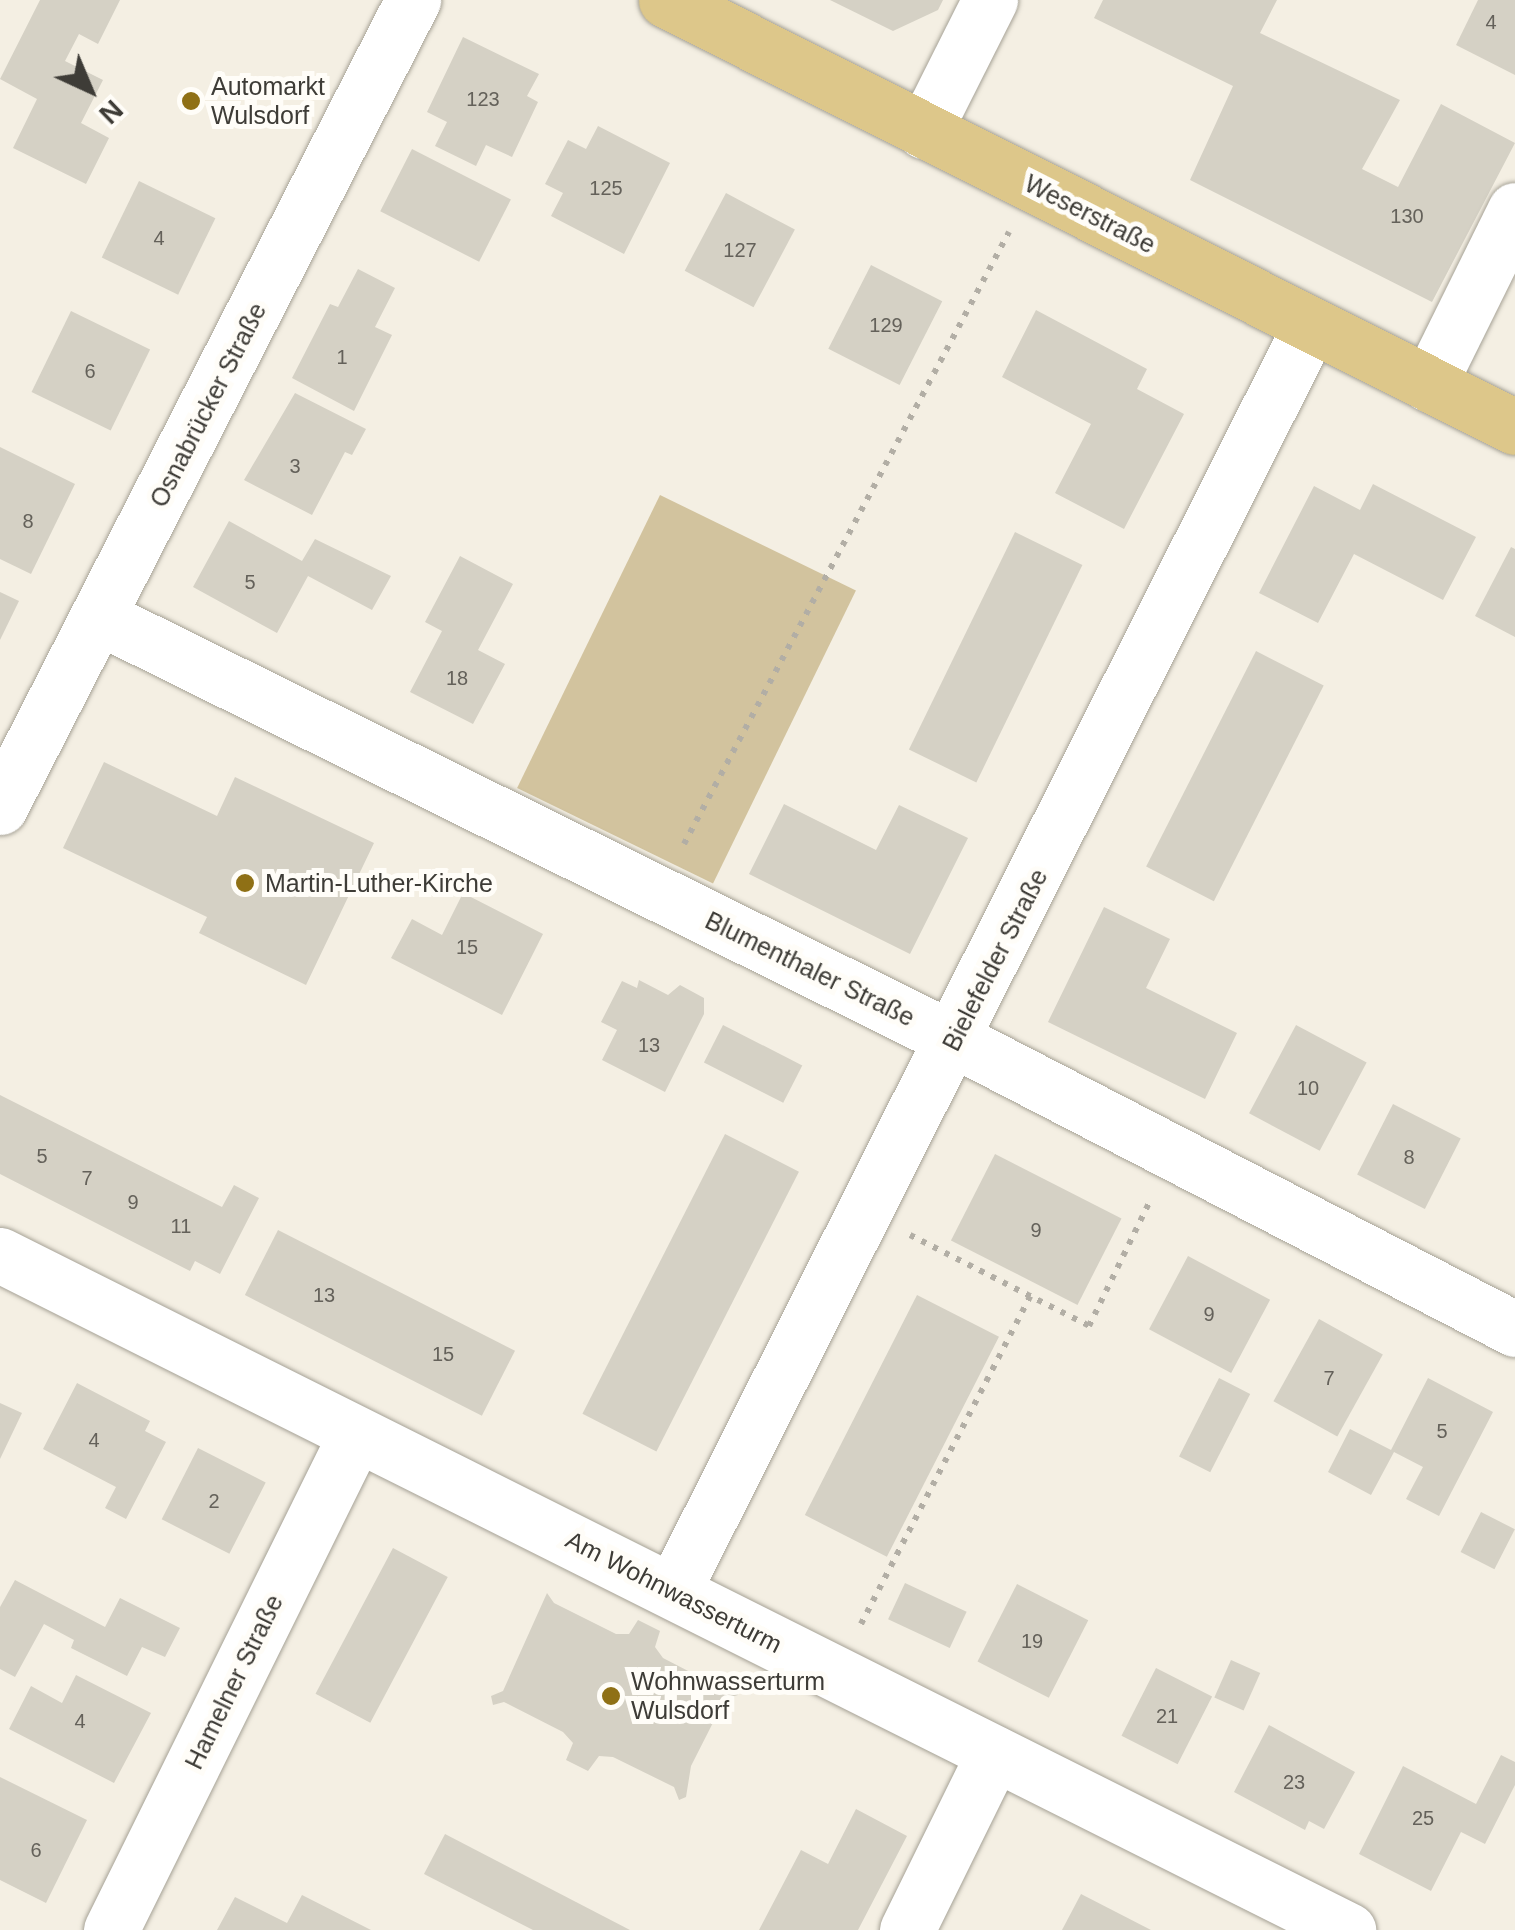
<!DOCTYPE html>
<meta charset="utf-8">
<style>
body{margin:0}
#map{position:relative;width:1515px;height:1930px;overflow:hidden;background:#f4efe3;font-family:Arial,sans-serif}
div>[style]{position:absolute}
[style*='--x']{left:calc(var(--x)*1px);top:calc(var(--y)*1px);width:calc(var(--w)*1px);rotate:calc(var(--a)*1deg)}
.green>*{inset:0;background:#d2c39e;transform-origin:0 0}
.building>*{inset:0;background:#d5d1c5;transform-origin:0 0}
.path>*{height:6px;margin-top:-3px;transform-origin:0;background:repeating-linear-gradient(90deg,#b2aea5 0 5px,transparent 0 13px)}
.roads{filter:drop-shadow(0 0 2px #a6a296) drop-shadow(0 0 2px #a6a296)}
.minor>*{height:55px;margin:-27.5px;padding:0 27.5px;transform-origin:27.5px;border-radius:27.5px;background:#fff}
.major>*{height:55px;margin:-27.5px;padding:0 27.5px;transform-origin:27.5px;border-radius:27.5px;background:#ddc78a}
.dots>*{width:28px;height:28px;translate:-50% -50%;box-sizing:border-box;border:5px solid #fffdf8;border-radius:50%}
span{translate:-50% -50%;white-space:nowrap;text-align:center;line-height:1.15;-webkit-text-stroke:10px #fffdf8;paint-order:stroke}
.number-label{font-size:20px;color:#64615a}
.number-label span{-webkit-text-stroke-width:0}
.poi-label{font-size:25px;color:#3e3c37}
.left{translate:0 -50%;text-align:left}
.street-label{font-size:25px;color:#3e3c37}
.north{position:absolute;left:40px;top:40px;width:100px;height:100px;-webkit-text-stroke:8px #fffdf8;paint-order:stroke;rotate:136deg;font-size:28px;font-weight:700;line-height:40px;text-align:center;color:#3e3c37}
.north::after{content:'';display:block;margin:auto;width:35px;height:45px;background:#3e3c37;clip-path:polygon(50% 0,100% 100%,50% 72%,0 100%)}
</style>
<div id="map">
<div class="green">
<div style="left:660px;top:495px;width:218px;height:326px;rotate:26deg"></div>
</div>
<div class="building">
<div style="clip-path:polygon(40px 0,120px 0,98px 44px,79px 34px,65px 61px,103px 80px,81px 123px,109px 138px,86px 184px,13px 148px,37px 99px,0 79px)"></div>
<div style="clip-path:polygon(830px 0,943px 0,938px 10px,893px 31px)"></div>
<div style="clip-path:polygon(1103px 0,1277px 0,1260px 33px,1400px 100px,1362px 169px,1398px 187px,1441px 104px,1515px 143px,1432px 302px,1190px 180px,1233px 86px,1094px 18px)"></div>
<div style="clip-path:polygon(1478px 0,1515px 0,1515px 75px,1456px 45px)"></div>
<div style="clip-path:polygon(463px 37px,539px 74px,527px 96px,538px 102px,512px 157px,486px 145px,476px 166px,435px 146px,447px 122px,427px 112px)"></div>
<div style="clip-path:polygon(598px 126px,670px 163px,624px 254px,551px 216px,563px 193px,545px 184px,568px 140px,586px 149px)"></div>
<div style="left:412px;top:149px;width:111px;height:70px;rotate:27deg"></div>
<div style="left:139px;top:181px;width:85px;height:85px;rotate:26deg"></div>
<div style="left:726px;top:193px;width:78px;height:88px;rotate:28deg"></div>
<div style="left:871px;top:265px;width:80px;height:94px;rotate:27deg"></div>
<div style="clip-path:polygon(358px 269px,395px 288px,375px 327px,392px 335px,354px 411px,292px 378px,330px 304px,338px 307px)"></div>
<div style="clip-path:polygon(1036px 310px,1147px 369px,1137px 389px,1184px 414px,1124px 529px,1055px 493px,1091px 424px,1002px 377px)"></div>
<div style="left:71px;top:311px;width:88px;height:90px;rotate:26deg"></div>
<div style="clip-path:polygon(295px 393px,366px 429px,352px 455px,345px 452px,312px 515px,244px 480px)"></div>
<div style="clip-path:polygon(0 447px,75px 484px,31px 574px,0 559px)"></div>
<div style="clip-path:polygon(1373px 484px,1476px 537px,1443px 600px,1354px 554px,1318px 623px,1259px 593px,1314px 486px,1360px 510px)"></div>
<div style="clip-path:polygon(229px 521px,302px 561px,315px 539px,391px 576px,372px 610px,308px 576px,277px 633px,193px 587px)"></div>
<div style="left:1015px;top:532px;width:75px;height:242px;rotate:26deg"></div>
<div style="clip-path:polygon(1511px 547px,1515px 549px,1515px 637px,1475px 616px)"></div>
<div style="clip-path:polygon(460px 556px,513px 584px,478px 650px,505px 664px,473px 724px,410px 692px,442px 631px,425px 622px)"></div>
<div style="clip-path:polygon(0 592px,19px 601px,0 640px)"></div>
<div style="left:1256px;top:651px;width:76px;height:242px;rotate:27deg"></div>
<div style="clip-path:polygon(104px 762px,217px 816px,235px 777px,374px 843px,306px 985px,199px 933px,207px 917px,63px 848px)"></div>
<div style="clip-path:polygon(784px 804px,876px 850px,899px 805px,968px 838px,910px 954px,749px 874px)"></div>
<div style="clip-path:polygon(463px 893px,543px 934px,502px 1015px,391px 958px,412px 919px,442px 935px)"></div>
<div style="clip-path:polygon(1104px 907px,1170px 939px,1146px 988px,1237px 1033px,1205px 1099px,1048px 1022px)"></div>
<div style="clip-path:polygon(639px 980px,668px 995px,680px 985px,704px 998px,704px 1014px,665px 1092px,602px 1060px,617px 1030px,601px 1022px,622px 981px,637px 988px)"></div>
<div style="left:723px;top:1025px;width:89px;height:42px;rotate:27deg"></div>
<div style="left:1296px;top:1025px;width:80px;height:100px;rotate:28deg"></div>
<div style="clip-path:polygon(0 1095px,222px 1207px,234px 1185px,259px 1198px,220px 1274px,195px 1261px,190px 1271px,0 1174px)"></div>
<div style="left:1393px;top:1104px;width:76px;height:79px;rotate:27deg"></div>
<div style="left:725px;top:1134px;width:83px;height:314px;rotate:27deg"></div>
<div style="left:995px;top:1154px;width:142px;height:97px;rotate:27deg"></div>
<div style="left:278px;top:1230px;width:266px;height:73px;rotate:27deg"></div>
<div style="left:1188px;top:1256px;width:93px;height:83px;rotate:28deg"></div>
<div style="left:917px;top:1295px;width:92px;height:247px;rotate:27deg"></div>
<div style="left:1319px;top:1319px;width:73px;height:94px;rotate:29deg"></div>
<div style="left:1219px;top:1378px;width:35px;height:88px;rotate:27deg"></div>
<div style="clip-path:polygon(1428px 1378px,1493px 1412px,1439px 1516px,1406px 1499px,1423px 1467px,1394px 1452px,1371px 1495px,1328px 1472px,1350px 1429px,1391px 1450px)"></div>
<div style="clip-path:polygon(77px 1383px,150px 1421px,145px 1431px,166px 1442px,126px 1519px,105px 1508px,116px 1487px,43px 1449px)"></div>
<div style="clip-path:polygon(0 1403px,22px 1413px,0 1459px)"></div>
<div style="left:198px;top:1448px;width:76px;height:80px;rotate:27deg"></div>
<div style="left:1481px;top:1512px;width:38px;height:45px;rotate:27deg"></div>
<div style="left:393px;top:1548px;width:62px;height:165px;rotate:28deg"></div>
<div style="clip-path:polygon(15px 1580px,105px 1627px,120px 1598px,180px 1628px,165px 1657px,142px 1647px,127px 1676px,71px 1648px,74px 1640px,44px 1624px,15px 1677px,0 1669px,0 1607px)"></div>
<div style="left:905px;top:1583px;width:68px;height:40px;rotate:25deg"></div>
<div style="left:1017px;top:1584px;width:80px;height:87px;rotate:27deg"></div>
<div style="clip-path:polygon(547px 1593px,554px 1603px,616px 1634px,629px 1634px,638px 1620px,660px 1631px,655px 1647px,663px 1658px,723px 1689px,736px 1686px,738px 1695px,725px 1699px,691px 1766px,686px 1797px,679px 1800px,674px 1787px,613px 1757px,599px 1756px,588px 1771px,566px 1760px,573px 1743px,563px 1732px,504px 1702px,493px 1705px,491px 1696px,503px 1691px)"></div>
<div style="left:1231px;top:1660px;width:32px;height:41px;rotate:24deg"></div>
<div style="left:1156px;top:1668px;width:63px;height:76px;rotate:27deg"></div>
<div style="clip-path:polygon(76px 1675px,151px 1713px,114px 1783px,9px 1729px,31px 1686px,62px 1703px)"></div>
<div style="clip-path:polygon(1269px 1725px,1355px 1772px,1324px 1829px,1309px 1821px,1305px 1830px,1234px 1792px)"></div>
<div style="clip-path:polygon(1501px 1755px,1515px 1762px,1515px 1785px,1485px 1844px,1461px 1832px,1431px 1891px,1359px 1854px,1403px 1766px,1476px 1804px)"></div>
<div style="clip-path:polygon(0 1777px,87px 1820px,46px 1903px,0 1880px)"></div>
<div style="clip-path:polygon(856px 1809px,907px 1836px,858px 1930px,759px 1930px,801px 1850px,828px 1864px)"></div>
<div style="clip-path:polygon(445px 1834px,630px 1930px,533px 1930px,424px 1874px)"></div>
<div style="clip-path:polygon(1081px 1894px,1151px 1930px,1062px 1930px)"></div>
<div style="clip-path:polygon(302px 1895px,371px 1930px,217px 1930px,235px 1897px,287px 1923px)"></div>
</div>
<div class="path">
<div style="--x:684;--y:844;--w:693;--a:-62.03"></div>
<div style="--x:910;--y:1235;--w:201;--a:26.9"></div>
<div style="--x:1089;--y:1326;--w:141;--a:-64"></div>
<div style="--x:861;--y:1624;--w:369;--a:-62.7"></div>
</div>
<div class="roads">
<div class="minor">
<div style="--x:924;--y:131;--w:147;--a:-63.3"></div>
<div style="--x:1429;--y:384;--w:194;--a:-63.7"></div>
<div style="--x:101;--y:618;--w:953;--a:26.3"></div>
<div style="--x:955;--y:1040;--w:630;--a:27.3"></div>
<div style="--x:0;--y:807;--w:907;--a:-62.9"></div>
<div style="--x:0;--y:1255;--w:1508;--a:26.6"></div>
<div style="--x:673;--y:1591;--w:1416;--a:-63.27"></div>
<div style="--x:111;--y:1930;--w:553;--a:-63.71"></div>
<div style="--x:907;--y:1930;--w:197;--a:-63.8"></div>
</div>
<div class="major">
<div style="--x:666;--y:0;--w:950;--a:26.7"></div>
</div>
</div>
<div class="dots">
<div style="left:191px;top:101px;background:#8f7015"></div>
<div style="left:245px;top:883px;background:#8f7015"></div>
<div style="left:611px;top:1696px;background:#8f7015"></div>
</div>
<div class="number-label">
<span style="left:1491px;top:22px">4</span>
<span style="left:483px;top:99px">123</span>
<span style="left:606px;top:188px">125</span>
<span style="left:1407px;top:216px">130</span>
<span style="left:159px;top:238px">4</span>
<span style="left:740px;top:250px">127</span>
<span style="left:886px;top:325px">129</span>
<span style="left:342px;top:357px">1</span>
<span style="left:90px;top:371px">6</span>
<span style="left:295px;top:466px">3</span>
<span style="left:28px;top:521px">8</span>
<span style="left:250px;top:582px">5</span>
<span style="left:457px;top:678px">18</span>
<span style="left:467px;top:947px">15</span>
<span style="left:649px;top:1045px">13</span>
<span style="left:1308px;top:1088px">10</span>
<span style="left:42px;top:1156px">5</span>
<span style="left:1409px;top:1157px">8</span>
<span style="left:87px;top:1178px">7</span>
<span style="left:133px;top:1202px">9</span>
<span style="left:181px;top:1226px">11</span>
<span style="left:1036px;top:1230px">9</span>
<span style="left:324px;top:1295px">13</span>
<span style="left:1209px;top:1314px">9</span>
<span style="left:443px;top:1354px">15</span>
<span style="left:1329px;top:1378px">7</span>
<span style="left:1442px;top:1431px">5</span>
<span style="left:94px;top:1440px">4</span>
<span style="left:214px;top:1501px">2</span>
<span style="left:1032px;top:1641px">19</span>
<span style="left:1167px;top:1716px">21</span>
<span style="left:80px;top:1721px">4</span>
<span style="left:1294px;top:1782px">23</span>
<span style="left:1423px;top:1818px">25</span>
<span style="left:36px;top:1850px">6</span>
</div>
<div class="poi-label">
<span class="left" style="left:211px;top:101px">Automarkt<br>Wulsdorf</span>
<span class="left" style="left:265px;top:883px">Martin-Luther-Kirche</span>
<span class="left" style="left:631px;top:1696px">Wohnwasserturm<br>Wulsdorf</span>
</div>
<div class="street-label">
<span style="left:1090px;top:214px;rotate:27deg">Weserstraße</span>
<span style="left:208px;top:405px;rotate:-63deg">Osnabrücker Straße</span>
<span style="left:995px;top:960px;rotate:-63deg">Bielefelder Straße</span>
<span style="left:810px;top:969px;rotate:26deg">Blumenthaler Straße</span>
<span style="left:674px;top:1592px;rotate:27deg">Am Wohnwasserturm</span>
<span style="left:234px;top:1682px;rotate:-64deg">Hamelner Straße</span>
</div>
<div class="north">N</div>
</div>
